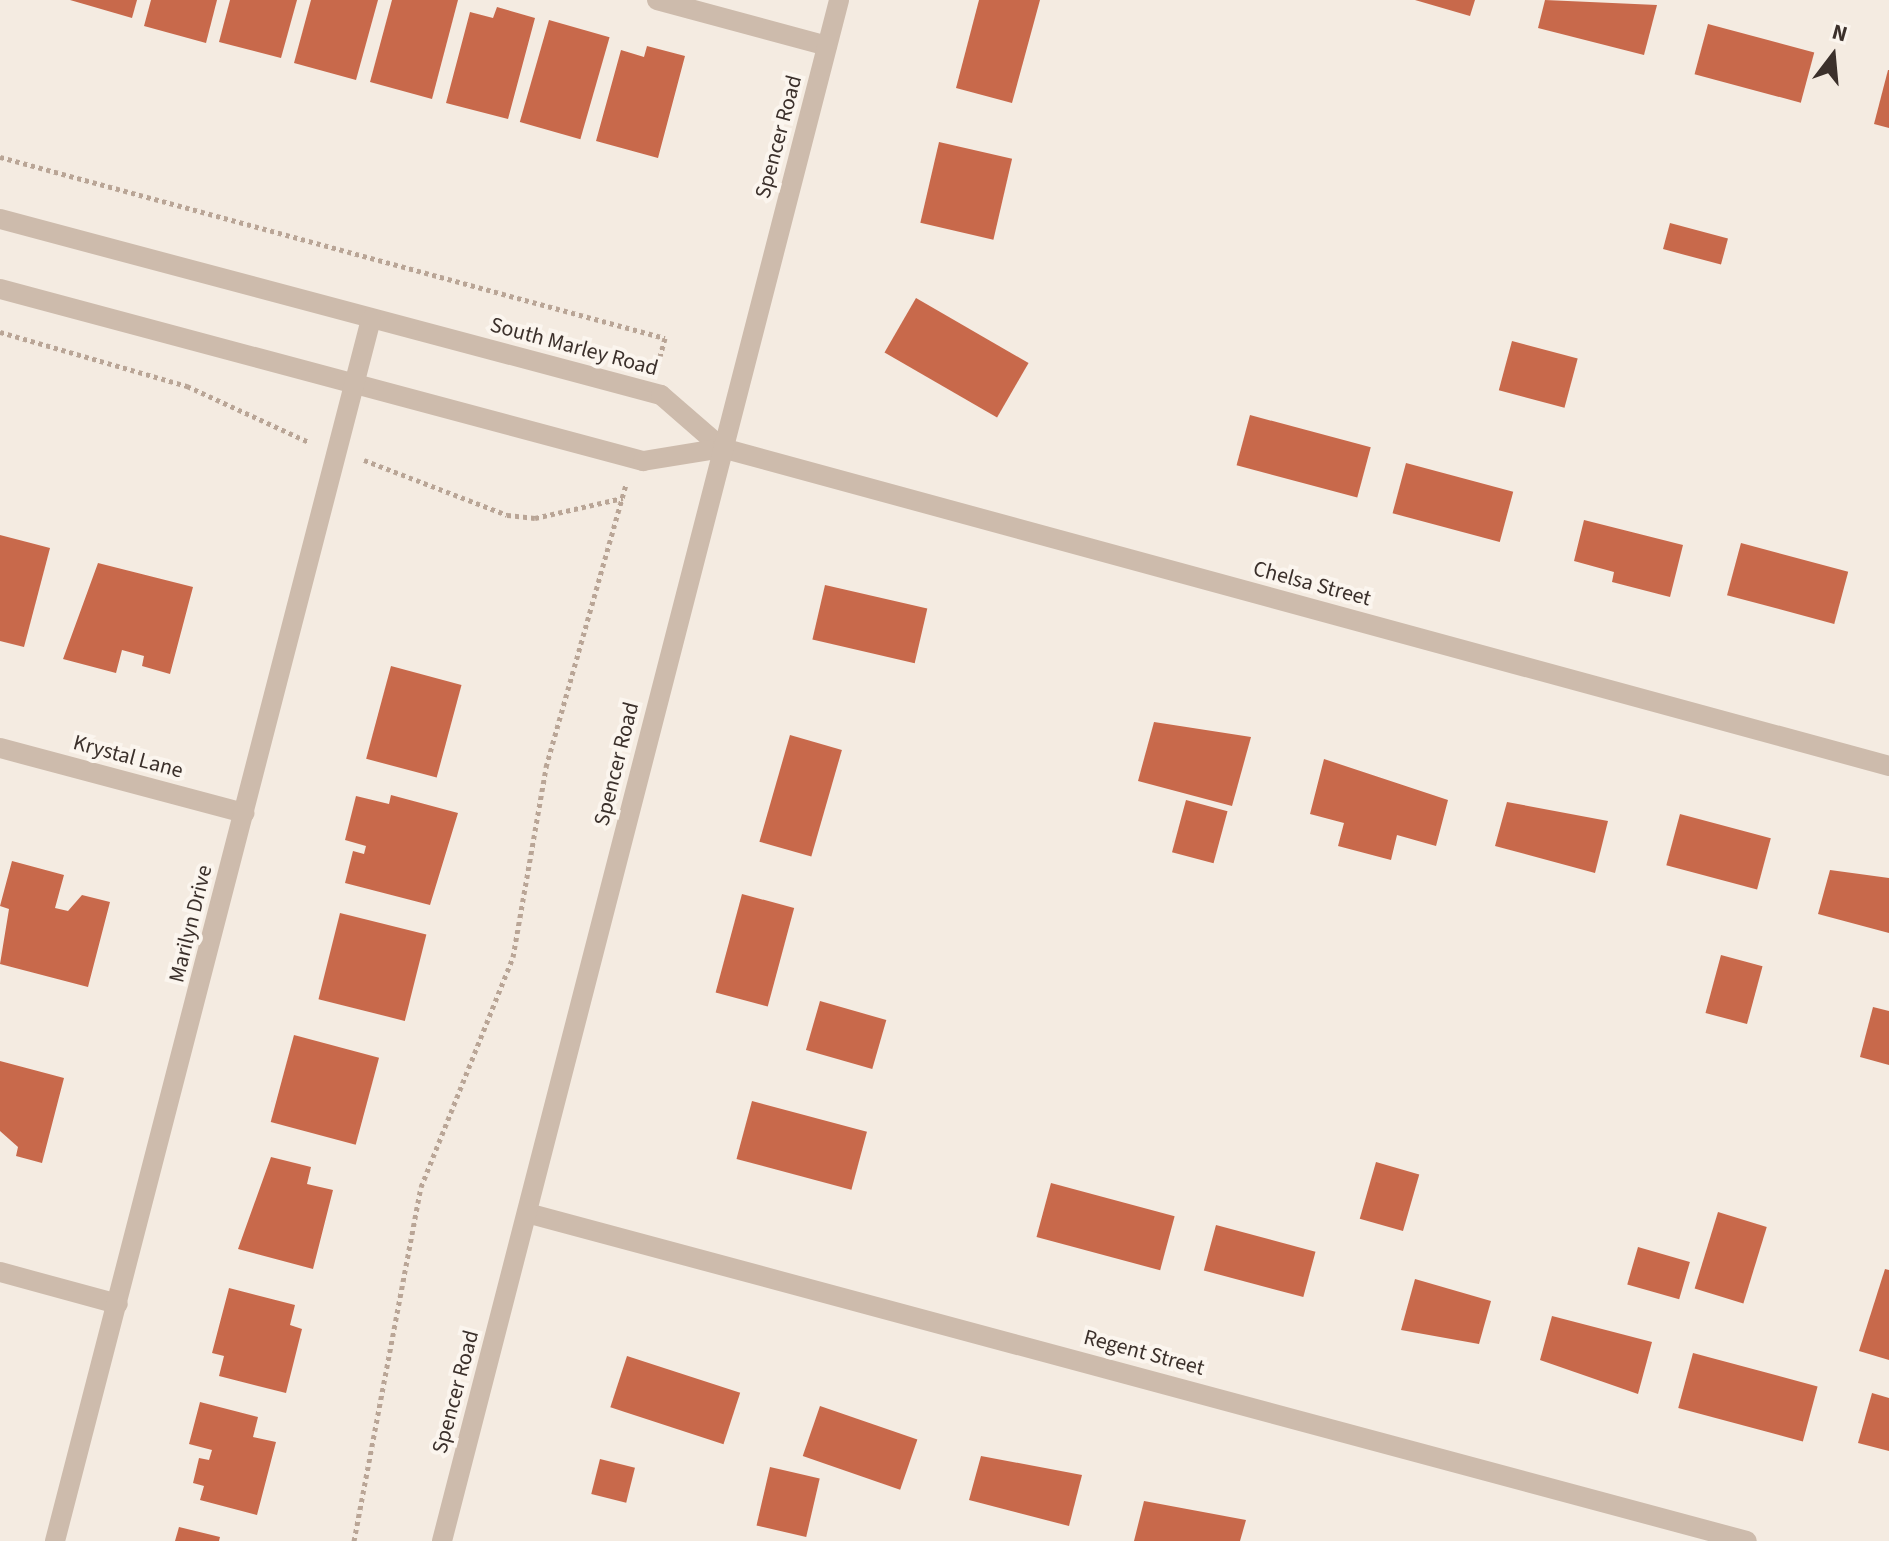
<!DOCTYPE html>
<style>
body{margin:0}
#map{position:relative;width:1889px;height:1541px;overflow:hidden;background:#f4ebe1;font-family:"Source Sans 3",sans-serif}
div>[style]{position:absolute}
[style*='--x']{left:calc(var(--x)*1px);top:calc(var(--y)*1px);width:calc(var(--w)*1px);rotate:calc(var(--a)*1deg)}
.building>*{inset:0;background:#c8694b;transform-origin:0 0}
.path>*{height:5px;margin-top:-2.5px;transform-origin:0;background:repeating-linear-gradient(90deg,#b9a596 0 4px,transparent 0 8px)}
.minor>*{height:20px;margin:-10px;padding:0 10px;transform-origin:10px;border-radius:10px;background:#cdbbac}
span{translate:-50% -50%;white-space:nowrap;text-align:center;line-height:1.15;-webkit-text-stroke:8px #fbf5ee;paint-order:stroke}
.street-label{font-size:22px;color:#3b302b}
.north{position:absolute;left:1793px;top:16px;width:80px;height:80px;-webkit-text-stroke:6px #fbf5ee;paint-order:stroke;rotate:16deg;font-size:22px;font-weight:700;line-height:32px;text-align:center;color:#3b302b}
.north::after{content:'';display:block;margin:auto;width:28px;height:36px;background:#3b302b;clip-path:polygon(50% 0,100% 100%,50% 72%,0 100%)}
</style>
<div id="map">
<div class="building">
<div style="clip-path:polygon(70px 0,137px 0,132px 18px)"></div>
<div style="clip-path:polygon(151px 0,217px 0,206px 43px,144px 26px)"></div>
<div style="clip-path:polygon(230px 0,297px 0,281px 58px,219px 42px)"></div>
<div style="clip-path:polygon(311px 0,378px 0,356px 80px,294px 63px)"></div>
<div style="clip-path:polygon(392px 0,458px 0,432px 99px,370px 82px)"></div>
<div style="clip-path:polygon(979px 0,1040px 0,1012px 103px,956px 88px)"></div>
<div style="clip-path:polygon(1415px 0,1475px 0,1470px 16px)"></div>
<div style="clip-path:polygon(1545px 0,1657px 5px,1644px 55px,1538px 28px)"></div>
<div style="clip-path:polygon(497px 7px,535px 18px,508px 119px,446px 103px,470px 12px,493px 18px)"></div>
<div style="left:549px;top:20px;width:63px;height:106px;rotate:16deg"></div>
<div style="left:1708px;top:24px;width:110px;height:52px;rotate:15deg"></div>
<div style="clip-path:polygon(647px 46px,685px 56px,658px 158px,596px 141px,621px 50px,644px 57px)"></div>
<div style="clip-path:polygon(1888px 70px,1889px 70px,1889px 128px,1874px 124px)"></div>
<div style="left:939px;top:142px;width:75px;height:83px;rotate:13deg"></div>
<div style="left:1670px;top:223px;width:60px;height:27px;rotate:15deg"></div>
<div style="left:916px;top:298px;width:130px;height:63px;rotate:30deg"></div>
<div style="left:1512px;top:341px;width:68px;height:51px;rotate:15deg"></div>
<div style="left:1250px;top:415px;width:125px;height:52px;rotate:15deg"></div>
<div style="left:1406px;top:463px;width:111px;height:52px;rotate:15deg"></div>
<div style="clip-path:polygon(1584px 520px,1683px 545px,1670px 597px,1612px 582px,1614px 572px,1574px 561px)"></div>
<div style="clip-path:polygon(0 535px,50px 548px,24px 647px,0 641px)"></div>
<div style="left:1741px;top:543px;width:111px;height:54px;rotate:15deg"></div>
<div style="clip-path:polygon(98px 563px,193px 587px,170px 674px,142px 666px,144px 656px,122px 650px,116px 673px,63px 659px)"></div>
<div style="left:825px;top:585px;width:105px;height:56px;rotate:13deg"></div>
<div style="left:391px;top:666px;width:73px;height:96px;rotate:15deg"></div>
<div style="clip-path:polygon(1154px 722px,1251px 737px,1232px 806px,1138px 781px)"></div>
<div style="left:790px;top:735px;width:54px;height:111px;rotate:16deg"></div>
<div style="clip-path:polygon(1324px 759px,1448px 800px,1436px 846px,1397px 835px,1391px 860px,1338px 846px,1344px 823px,1310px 814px)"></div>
<div style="clip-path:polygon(391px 795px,458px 813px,430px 905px,345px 883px,353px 851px,364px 854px,366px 846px,345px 840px,356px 796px,389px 804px)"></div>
<div style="left:1186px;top:800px;width:43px;height:54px;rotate:15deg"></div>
<div style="clip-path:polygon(1507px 802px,1608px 821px,1595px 873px,1495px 846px)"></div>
<div style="left:1680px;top:814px;width:94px;height:53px;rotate:15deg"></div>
<div style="clip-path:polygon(12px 861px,64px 875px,55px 908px,68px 911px,82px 895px,110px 902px,88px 987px,0 964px,9px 909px,0 906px)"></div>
<div style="clip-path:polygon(1830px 870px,1889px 878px,1889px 933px,1818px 914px)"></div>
<div style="left:742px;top:894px;width:54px;height:102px;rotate:15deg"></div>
<div style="left:340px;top:913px;width:89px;height:89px;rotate:14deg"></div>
<div style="left:1721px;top:955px;width:43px;height:60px;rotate:15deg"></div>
<div style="left:820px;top:1001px;width:69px;height:51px;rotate:16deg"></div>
<div style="clip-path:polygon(1873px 1007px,1889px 1011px,1889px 1065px,1860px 1057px)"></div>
<div style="left:294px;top:1035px;width:88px;height:90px;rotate:15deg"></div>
<div style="clip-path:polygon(0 1061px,64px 1078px,42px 1163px,16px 1156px,18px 1147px,0 1131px)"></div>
<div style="left:752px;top:1101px;width:119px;height:60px;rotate:15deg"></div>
<div style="clip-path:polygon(271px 1157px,311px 1167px,307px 1184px,333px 1190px,313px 1269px,238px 1249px)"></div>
<div style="left:1376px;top:1162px;width:45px;height:59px;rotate:16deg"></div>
<div style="left:1051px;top:1183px;width:128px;height:56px;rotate:15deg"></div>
<div style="left:1718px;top:1212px;width:51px;height:80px;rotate:17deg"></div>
<div style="left:1216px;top:1225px;width:103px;height:47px;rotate:15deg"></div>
<div style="left:1638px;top:1247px;width:54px;height:39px;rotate:16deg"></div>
<div style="clip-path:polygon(1885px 1269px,1889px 1270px,1889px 1360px,1859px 1351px)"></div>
<div style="clip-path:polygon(1415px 1279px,1491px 1301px,1479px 1344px,1401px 1330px)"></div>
<div style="clip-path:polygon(229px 1288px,295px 1305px,290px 1325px,302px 1329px,286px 1393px,219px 1376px,224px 1356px,212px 1353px)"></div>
<div style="clip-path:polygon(1552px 1316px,1652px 1342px,1638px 1394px,1540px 1360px)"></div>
<div style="left:1693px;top:1353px;width:129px;height:57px;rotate:15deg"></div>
<div style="left:627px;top:1356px;width:119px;height:54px;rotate:18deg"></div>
<div style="clip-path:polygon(1872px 1393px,1889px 1398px,1889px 1451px,1858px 1443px)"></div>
<div style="clip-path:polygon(200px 1402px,258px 1417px,253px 1437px,276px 1442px,257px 1515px,200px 1500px,204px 1486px,193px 1483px,199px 1458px,209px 1460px,212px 1450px,189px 1444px)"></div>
<div style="left:820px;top:1406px;width:103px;height:53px;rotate:19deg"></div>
<div style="clip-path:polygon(981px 1456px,1082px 1475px,1069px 1526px,969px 1500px)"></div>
<div style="left:600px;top:1459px;width:36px;height:36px;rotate:14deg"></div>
<div style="left:770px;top:1467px;width:51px;height:60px;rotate:13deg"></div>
<div style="clip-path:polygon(1144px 1501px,1246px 1520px,1240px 1541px,1134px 1541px)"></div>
<div style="clip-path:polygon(179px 1527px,220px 1537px,219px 1541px,175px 1541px)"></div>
</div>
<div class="path">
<div style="--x:0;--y:157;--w:689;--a:15.23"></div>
<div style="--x:665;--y:338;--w:30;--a:105"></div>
<div style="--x:0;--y:332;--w:195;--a:16.1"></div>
<div style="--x:187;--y:386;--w:134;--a:24.7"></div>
<div style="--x:364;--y:460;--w:153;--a:21"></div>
<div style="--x:507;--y:515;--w:28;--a:6"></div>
<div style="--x:535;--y:518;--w:90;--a:-12.8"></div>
<div style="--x:354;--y:1541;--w:360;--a:-79.3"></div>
<div style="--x:421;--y:1187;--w:248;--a:-68.2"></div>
<div style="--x:513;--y:957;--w:193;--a:-80.1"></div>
<div style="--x:546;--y:767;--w:293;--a:-74.2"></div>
</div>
<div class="minor">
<div style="--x:657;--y:0;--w:176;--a:15.1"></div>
<div style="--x:0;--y:219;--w:684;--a:14.91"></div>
<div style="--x:661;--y:395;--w:81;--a:41"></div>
<div style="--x:0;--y:289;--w:666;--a:14.98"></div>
<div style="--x:643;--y:461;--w:80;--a:-9.3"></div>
<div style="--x:722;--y:448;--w:1210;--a:15.24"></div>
<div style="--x:0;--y:748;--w:253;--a:14.9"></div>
<div style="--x:527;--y:1213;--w:1263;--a:15.05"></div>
<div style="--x:0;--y:1272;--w:122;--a:15.2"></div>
<div style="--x:55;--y:1541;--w:1262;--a:-75.5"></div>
<div style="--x:442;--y:1541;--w:1591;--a:-75.55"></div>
</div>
<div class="street-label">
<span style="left:779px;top:137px;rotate:-75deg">Spencer Road</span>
<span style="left:574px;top:347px;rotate:15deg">South Marley Road</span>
<span style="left:1312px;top:584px;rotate:15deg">Chelsa Street</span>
<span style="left:128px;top:757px;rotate:15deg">Krystal Lane</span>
<span style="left:617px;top:764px;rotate:-76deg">Spencer Road</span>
<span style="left:191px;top:924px;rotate:-76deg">Marilyn Drive</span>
<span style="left:1144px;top:1353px;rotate:15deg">Regent Street</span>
<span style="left:456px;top:1392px;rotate:-75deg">Spencer Road</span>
</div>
<div class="north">N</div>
</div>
